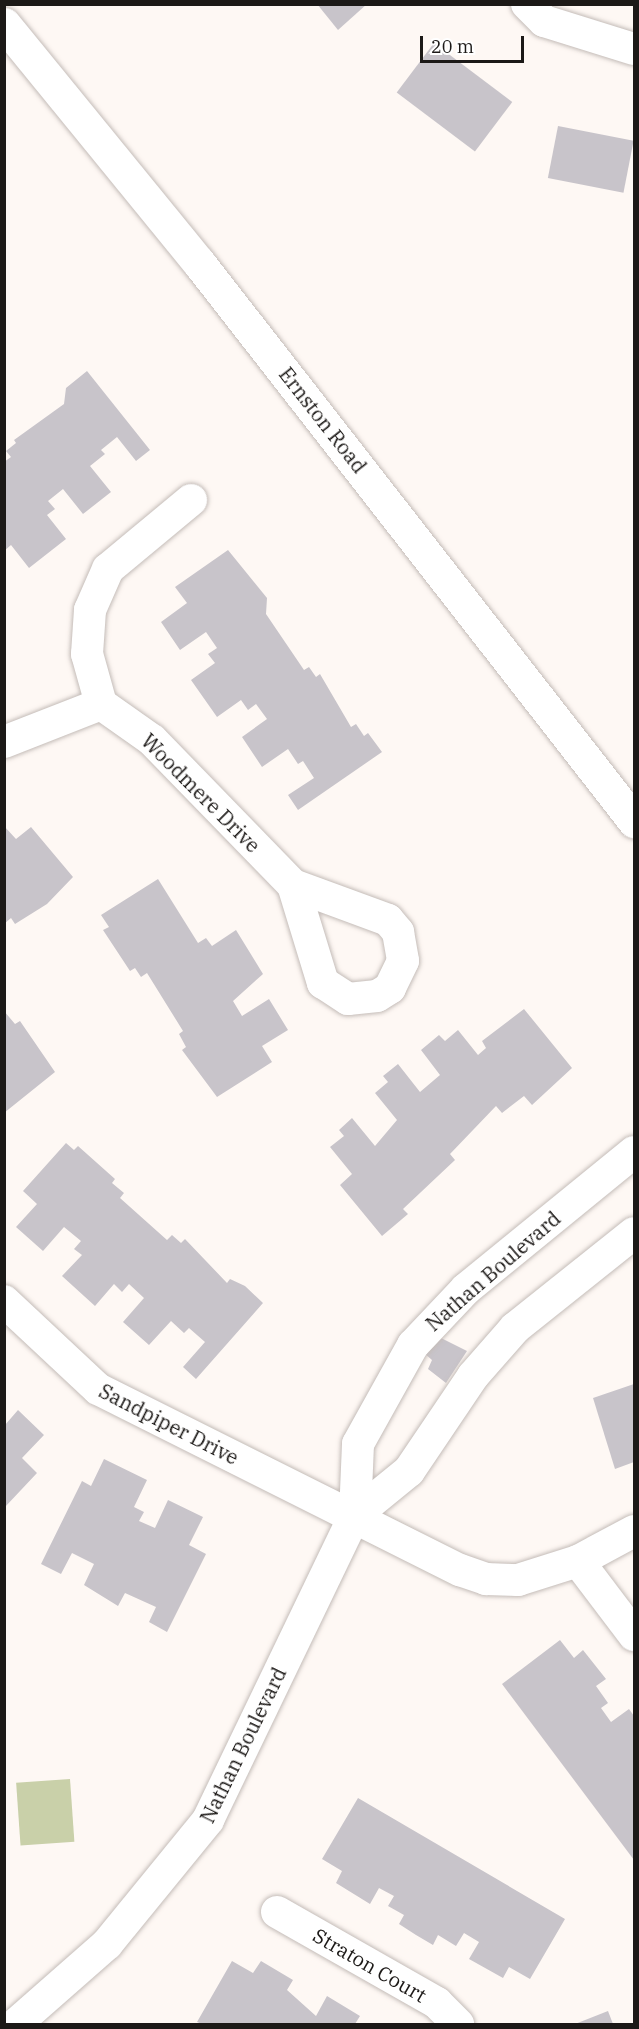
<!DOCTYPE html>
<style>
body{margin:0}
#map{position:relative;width:639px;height:2029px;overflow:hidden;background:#fef8f4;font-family:"IBM Plex Serif",serif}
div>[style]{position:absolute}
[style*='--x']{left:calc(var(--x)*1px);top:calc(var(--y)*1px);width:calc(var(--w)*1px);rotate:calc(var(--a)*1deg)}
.green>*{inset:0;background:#c9d0a9;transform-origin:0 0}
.building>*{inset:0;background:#c8c4ca;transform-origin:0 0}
.roads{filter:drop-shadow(0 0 2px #c4bcb8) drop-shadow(0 0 2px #c4bcb8)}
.street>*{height:32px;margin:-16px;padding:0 16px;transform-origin:16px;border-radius:16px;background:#fff}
.secondary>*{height:33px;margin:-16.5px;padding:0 16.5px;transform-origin:16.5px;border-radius:16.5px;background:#fff}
span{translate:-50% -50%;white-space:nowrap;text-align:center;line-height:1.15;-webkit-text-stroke:6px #fff;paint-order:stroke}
.street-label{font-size:20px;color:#1c1917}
.frame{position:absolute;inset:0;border:6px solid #1c1917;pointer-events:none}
.scale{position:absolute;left:420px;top:36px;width:104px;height:27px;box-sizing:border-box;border:3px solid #1c1917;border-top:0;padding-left:8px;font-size:18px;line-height:21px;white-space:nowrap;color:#1c1917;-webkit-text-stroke:4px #fff;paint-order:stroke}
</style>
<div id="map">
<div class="green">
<div style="left:70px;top:1779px;width:63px;height:54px;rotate:86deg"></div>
</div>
<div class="building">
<div style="clip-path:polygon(317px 4px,367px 4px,338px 30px)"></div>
<div style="left:434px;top:43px;width:98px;height:62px;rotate:37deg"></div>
<div style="left:558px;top:126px;width:77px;height:53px;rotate:11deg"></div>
<div style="clip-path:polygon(87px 371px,150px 450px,136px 461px,117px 437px,101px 450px,105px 454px,90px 466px,111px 492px,83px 514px,63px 489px,48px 501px,55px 509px,47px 515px,66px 539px,29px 568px,11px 545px,4px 551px,4px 462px,11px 457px,6px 451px,16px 443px,14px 440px,64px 404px,66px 388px)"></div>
<div style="clip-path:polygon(228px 550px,267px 598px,266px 614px,304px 670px,309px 667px,316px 677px,320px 674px,351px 727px,356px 724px,364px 736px,368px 733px,382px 752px,298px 810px,288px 795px,314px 778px,303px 761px,298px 764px,288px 749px,262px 767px,242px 737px,267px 719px,256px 704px,248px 710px,241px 700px,217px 717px,191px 680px,215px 663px,208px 654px,217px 648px,206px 632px,180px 650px,161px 622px,187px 603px,175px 587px)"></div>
<div style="clip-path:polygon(4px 826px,16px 839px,31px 827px,73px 877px,47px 904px,15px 924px,11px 918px,4px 924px)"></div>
<div style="clip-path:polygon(158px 879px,198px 943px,206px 938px,212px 946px,236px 930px,263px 974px,233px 1001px,242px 1016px,269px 999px,288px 1030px,262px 1046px,272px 1062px,217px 1097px,182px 1050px,186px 1047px,179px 1034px,183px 1031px,147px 973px,141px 977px,135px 968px,130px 971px,103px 930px,109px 927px,101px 915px)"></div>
<div style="clip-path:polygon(524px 1009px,572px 1068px,532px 1105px,524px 1096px,502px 1113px,496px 1106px,450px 1154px,455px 1160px,403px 1209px,408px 1214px,382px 1236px,340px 1185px,352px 1174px,330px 1147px,344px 1136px,339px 1130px,352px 1118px,375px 1146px,397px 1120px,375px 1093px,388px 1082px,383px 1076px,398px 1064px,420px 1092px,440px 1075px,421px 1050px,439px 1035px,445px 1041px,458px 1030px,478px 1055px,486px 1048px,482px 1041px)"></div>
<div style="clip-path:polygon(4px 1011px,15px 1024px,20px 1021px,55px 1072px,4px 1113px)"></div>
<div style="clip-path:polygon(66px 1143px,74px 1150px,78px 1146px,115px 1179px,112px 1183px,124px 1193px,120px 1198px,167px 1240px,172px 1235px,181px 1243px,185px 1239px,227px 1283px,230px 1279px,245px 1286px,263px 1303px,196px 1379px,183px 1367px,205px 1342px,189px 1328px,184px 1333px,171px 1321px,149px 1345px,123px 1322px,144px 1298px,129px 1284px,122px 1292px,114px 1284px,95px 1306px,62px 1276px,82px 1255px,74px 1249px,81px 1241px,64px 1227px,43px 1251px,16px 1227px,37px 1204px,23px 1191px)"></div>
<div style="clip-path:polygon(429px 1332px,467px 1351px,446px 1383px,428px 1369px,432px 1360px,417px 1347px)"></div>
<div style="clip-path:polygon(634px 1384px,634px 1462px,615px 1469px,593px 1398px)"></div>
<div style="clip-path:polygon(18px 1410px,44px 1435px,22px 1458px,37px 1473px,5px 1507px,5px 1425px)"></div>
<div style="clip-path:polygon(104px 1459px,147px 1480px,134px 1507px,144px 1512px,139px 1521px,155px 1528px,168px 1500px,203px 1517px,189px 1545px,206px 1554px,167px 1632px,149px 1622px,156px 1607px,125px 1593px,118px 1606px,84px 1585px,94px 1564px,72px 1553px,61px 1574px,41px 1564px,82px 1481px,91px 1486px)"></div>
<div style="clip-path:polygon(560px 1640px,574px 1658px,583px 1650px,606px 1679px,596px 1686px,608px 1703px,601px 1708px,611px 1722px,629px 1709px,634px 1716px,634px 1860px,502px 1684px)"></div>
<div style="clip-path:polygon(358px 1798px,565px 1919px,530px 1979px,509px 1967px,503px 1978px,469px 1959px,479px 1942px,464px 1933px,456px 1946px,438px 1935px,433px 1945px,416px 1935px,399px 1924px,404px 1915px,388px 1906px,394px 1896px,379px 1888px,370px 1904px,336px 1883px,342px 1871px,322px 1859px)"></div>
<div style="clip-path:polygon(232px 1961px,253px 1973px,261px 1961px,293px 1980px,287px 1990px,316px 2016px,327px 1996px,360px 2016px,355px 2024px,202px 2024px,197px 2022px)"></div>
<div style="clip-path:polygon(608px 2011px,613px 2024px,575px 2024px)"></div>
</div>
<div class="roads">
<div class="street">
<div style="--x:527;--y:4;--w:24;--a:45"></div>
<div style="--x:544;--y:21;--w:94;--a:17.3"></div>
<div style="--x:101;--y:704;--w:52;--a:-105.6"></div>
<div style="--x:87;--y:654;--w:44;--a:-86.1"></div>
<div style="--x:90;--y:610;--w:45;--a:-66.3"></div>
<div style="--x:108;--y:569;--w:108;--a:-39.7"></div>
<div style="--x:4;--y:742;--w:104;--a:-21.4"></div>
<div style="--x:101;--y:704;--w:62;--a:35.2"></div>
<div style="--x:152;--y:740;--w:202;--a:45.8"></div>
<div style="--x:293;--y:885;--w:101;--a:20.2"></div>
<div style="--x:388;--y:920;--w:16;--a:50"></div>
<div style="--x:398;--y:932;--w:29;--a:80"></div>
<div style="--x:403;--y:961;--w:30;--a:116"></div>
<div style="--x:390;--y:988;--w:15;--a:148"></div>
<div style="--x:377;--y:996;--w:29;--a:174"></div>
<div style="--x:348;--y:999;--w:30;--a:-147"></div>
<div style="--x:323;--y:983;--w:102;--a:-107"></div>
<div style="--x:634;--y:1152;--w:217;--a:140.8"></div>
<div style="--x:466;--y:1289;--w:77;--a:133.4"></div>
<div style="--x:413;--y:1345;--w:113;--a:119.1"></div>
<div style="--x:358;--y:1444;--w:71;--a:92.4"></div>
<div style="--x:355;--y:1515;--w:70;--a:-39.2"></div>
<div style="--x:409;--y:1471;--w:115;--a:-56"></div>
<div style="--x:473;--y:1376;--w:64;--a:-48.8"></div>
<div style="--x:515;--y:1328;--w:152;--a:-38.6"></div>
<div style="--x:4;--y:1301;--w:129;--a:43.1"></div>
<div style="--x:98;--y:1389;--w:405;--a:26.6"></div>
<div style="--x:460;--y:1570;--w:28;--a:19"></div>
<div style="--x:486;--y:1579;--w:32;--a:2"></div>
<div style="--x:518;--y:1580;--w:63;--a:-17.6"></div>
<div style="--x:634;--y:1531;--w:64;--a:151.8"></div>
<div style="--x:578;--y:1561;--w:93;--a:52.9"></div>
<div style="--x:277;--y:1912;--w:184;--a:29.6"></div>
<div style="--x:437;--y:2003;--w:30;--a:45"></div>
<div style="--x:16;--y:2024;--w:121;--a:-41.3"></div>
<div style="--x:107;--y:1944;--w:160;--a:-50.8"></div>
<div style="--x:208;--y:1820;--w:339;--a:-64.3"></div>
</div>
<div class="secondary">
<div style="--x:4;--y:24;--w:308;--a:50.8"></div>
<div style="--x:199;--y:263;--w:708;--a:52.06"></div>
</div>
</div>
<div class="street-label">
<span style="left:323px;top:420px;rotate:52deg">Ernston Road</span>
<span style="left:201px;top:793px;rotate:45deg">Woodmere Drive</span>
<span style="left:493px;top:1271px;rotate:-41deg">Nathan Boulevard</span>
<span style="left:169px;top:1424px;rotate:27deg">Sandpiper Drive</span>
<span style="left:243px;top:1745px;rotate:-64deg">Nathan Boulevard</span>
<span style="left:370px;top:1965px;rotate:30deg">Straton Court</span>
</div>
<div class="frame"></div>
<div class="scale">20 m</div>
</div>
